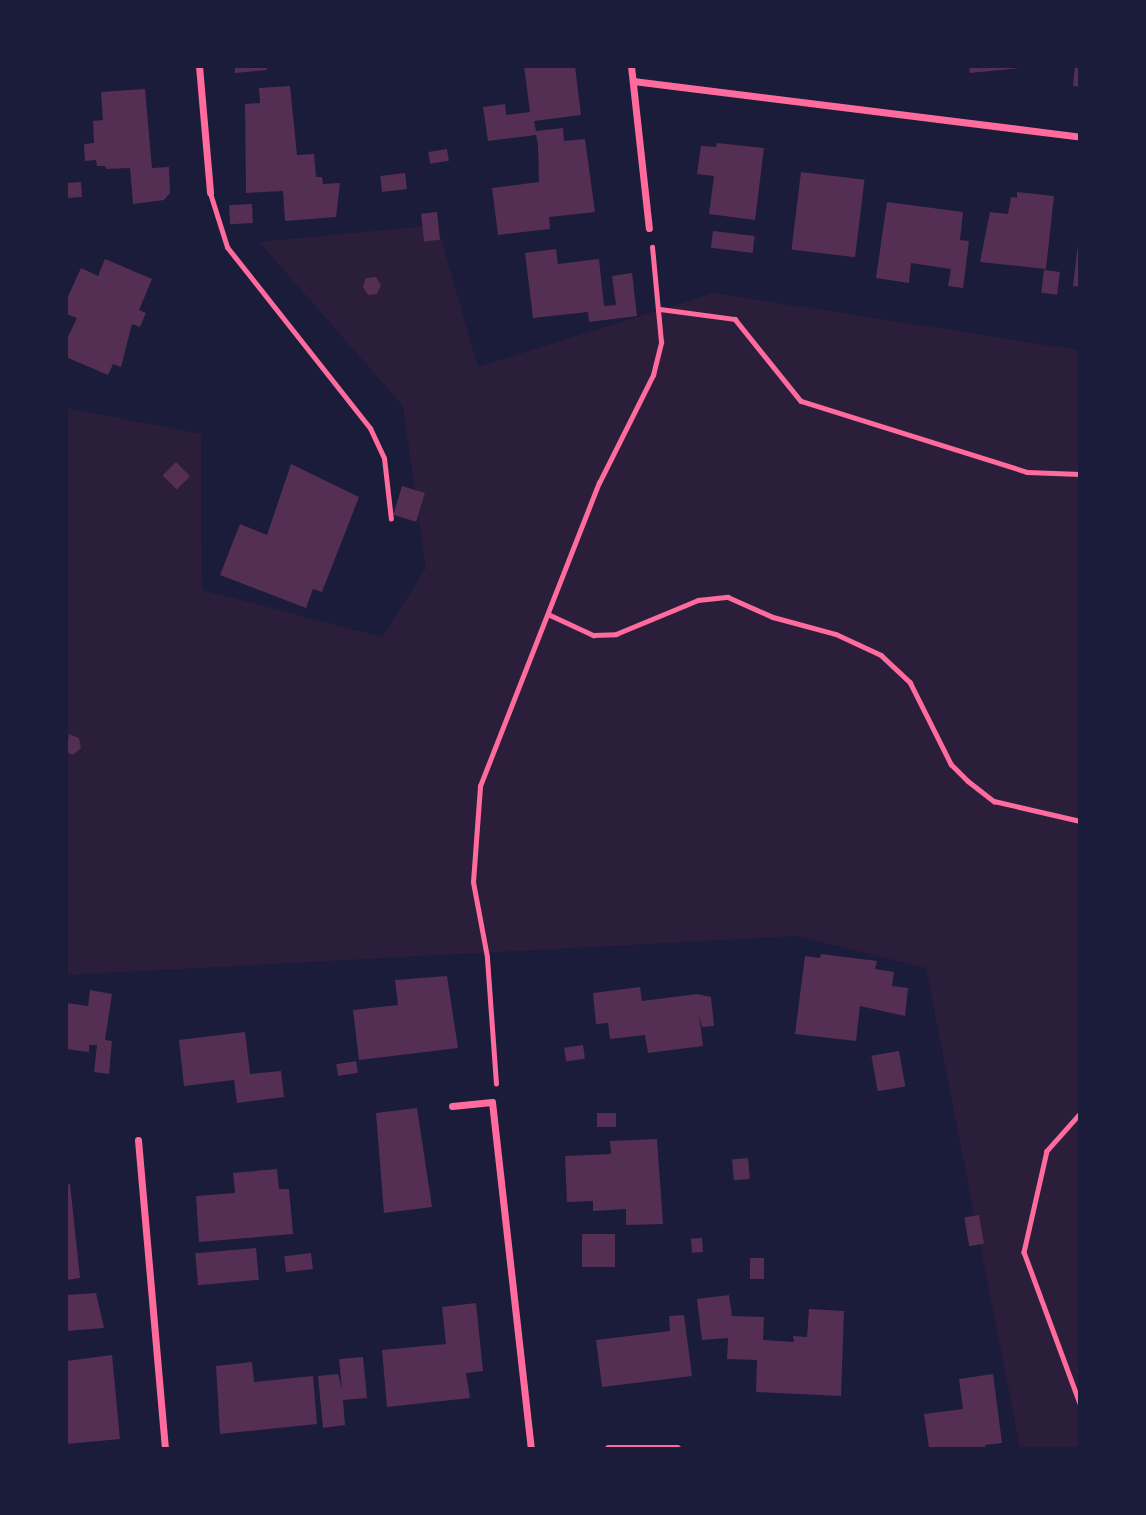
<!DOCTYPE html>
<style>
body{margin:0}
#map{position:relative;width:1146px;height:1515px;overflow:hidden;background:#1b1b3a;font-family:"Noto Sans",sans-serif}
div>[style]{position:absolute}
[style*='--x']{left:calc(var(--x)*1px);top:calc(var(--y)*1px);width:calc(var(--w)*1px);rotate:calc(var(--a)*1deg)}
.green>*{inset:0;background:#2a1e3b}
.building>*{inset:0;background:#542f53;transform-origin:0 0}
.path>*{height:4.5px;margin:-2.25px;padding:0 2.25px;transform-origin:2.25px;border-radius:2.25px;background:#ff6b9d}
.service>*{height:5px;margin:-2.5px;padding:0 2.5px;transform-origin:2.5px;border-radius:2.5px;background:#ff6b9d}
.minor>*{height:7px;margin:-3.5px;padding:0 3.5px;transform-origin:3.5px;border-radius:3.5px;background:#ff6b9d}
span{translate:-50% -50%;white-space:nowrap;text-align:center;line-height:1.15;-webkit-text-stroke:5px #1b1b3a;paint-order:stroke}
.frame{position:absolute;inset:0;border:68px solid #1b1b3a;pointer-events:none}
</style>
<div id="map">
<div class="green">
<div style="clip-path:polygon(437px 225px,478px 367px,714px 293px,1079px 350px,1079px 1448px,1020px 1448px,926px 968px,797px 936px,67px 975px,67px 408px,201px 434px,202px 590px,382px 637px,426px 568px,403px 406px,259px 242px)"></div>
</div>
<div class="building">
<div style="clip-path:polygon(235px 66px,267px 66px,267px 70px,235px 73px)"></div>
<div style="clip-path:polygon(524px 66px,575px 66px,581px 115px,534px 121px,536px 131px,563px 128px,564px 141px,585px 139px,595px 212px,549px 217px,550px 229px,498px 235px,492px 188px,539px 182px,538px 145px,536px 135px,488px 141px,483px 107px,505px 104px,506px 115px,530px 112px)"></div>
<div style="clip-path:polygon(969px 66px,1020px 66px,1020px 68px,970px 73px)"></div>
<div style="clip-path:polygon(1075px 66px,1080px 66px,1080px 87px,1073px 86px)"></div>
<div style="clip-path:polygon(290px 86px,297px 155px,314px 154px,316px 177px,322px 177px,323px 184px,340px 183px,336px 217px,285px 221px,283px 191px,246px 193px,245px 104px,260px 103px,259px 88px)"></div>
<div style="clip-path:polygon(145px 89px,152px 168px,169px 167px,170px 193px,164px 200px,133px 204px,130px 168px,106px 169px,105px 166px,97px 166px,96px 160px,85px 161px,84px 144px,94px 143px,93px 121px,103px 120px,101px 92px)"></div>
<div style="clip-path:polygon(717px 143px,764px 148px,755px 220px,709px 214px,714px 176px,697px 174px,701px 146px,716px 147px)"></div>
<div style="left:447px;top:149px;width:12px;height:19px;rotate:81deg"></div>
<div style="left:801px;top:172px;width:64px;height:78px;rotate:7deg"></div>
<div style="left:405px;top:173px;width:16px;height:25px;rotate:83deg"></div>
<div style="left:81px;top:182px;width:15px;height:15px;rotate:86deg"></div>
<div style="clip-path:polygon(1017px 192px,1054px 196px,1046px 269px,980px 262px,990px 212px,1008px 214px,1011px 197px,1017px 198px)"></div>
<div style="clip-path:polygon(887px 202px,963px 212px,960px 240px,969px 241px,963px 288px,948px 286px,951px 269px,911px 263px,909px 283px,876px 278px)"></div>
<div style="left:252px;top:204px;width:19px;height:23px;rotate:87deg"></div>
<div style="left:437px;top:212px;width:28px;height:16px;rotate:84deg"></div>
<div style="left:713px;top:231px;width:42px;height:17px;rotate:7deg"></div>
<div style="clip-path:polygon(1078px 244px,1080px 244px,1080px 287px,1073px 286px)"></div>
<div style="clip-path:polygon(556px 249px,558px 264px,599px 259px,604px 306px,616px 305px,612px 276px,632px 273px,637px 316px,589px 322px,588px 312px,533px 318px,525px 253px)"></div>
<div style="clip-path:polygon(105px 259px,152px 279px,139px 310px,146px 313px,140px 327px,132px 324px,121px 367px,113px 364px,108px 375px,66px 357px,66px 341px,77px 318px,66px 314px,66px 301px,81px 268px,98px 276px)"></div>
<div style="left:1044px;top:270px;width:16px;height:23px;rotate:7deg"></div>
<div style="clip-path:polygon(376px 277px,381px 285px,377px 294px,368px 295px,363px 287px,366px 278px)"></div>
<div style="left:176px;top:462px;width:20px;height:19px;rotate:45deg"></div>
<div style="clip-path:polygon(291px 464px,359px 497px,322px 592px,313px 589px,306px 608px,220px 575px,240px 524px,267px 535px)"></div>
<div style="left:402px;top:486px;width:24px;height:30px;rotate:17deg"></div>
<div style="clip-path:polygon(69px 734px,79px 738px,81px 748px,73px 755px,66px 752px)"></div>
<div style="clip-path:polygon(821px 954px,877px 961px,875px 969px,894px 972px,892px 986px,908px 988px,905px 1016px,860px 1006px,856px 1041px,795px 1034px,805px 956px,820px 958px)"></div>
<div style="clip-path:polygon(447px 976px,458px 1048px,359px 1060px,353px 1010px,398px 1005px,395px 980px)"></div>
<div style="clip-path:polygon(640px 987px,642px 1001px,697px 994px,711px 997px,714px 1026px,702px 1027px,699px 1014px,703px 1046px,648px 1053px,645px 1035px,610px 1039px,608px 1023px,596px 1024px,593px 993px)"></div>
<div style="clip-path:polygon(90px 990px,112px 994px,105px 1040px,112px 1041px,109px 1074px,94px 1072px,97px 1045px,89px 1045px,89px 1052px,66px 1049px,66px 1003px,88px 1006px)"></div>
<div style="clip-path:polygon(245px 1032px,250px 1074px,281px 1071px,284px 1097px,237px 1103px,234px 1080px,184px 1086px,179px 1040px)"></div>
<div style="left:583px;top:1045px;width:14px;height:19px;rotate:82deg"></div>
<div style="left:899px;top:1051px;width:36px;height:28px;rotate:80deg"></div>
<div style="left:356px;top:1061px;width:12px;height:20px;rotate:81deg"></div>
<div style="clip-path:polygon(417px 1108px,432px 1207px,384px 1213px,376px 1113px)"></div>
<div style="left:616px;top:1113px;width:14px;height:19px;rotate:90deg"></div>
<div style="clip-path:polygon(657px 1139px,663px 1224px,626px 1225px,626px 1209px,593px 1211px,593px 1201px,567px 1202px,565px 1156px,611px 1154px,610px 1141px)"></div>
<div style="left:748px;top:1158px;width:21px;height:16px;rotate:85deg"></div>
<div style="clip-path:polygon(277px 1169px,279px 1189px,289px 1189px,293px 1234px,199px 1242px,196px 1196px,235px 1193px,233px 1173px)"></div>
<div style="clip-path:polygon(70px 1184px,80px 1278px,66px 1280px,66px 1185px)"></div>
<div style="left:979px;top:1215px;width:29px;height:15px;rotate:80deg"></div>
<div style="left:615px;top:1234px;width:33px;height:33px;rotate:90deg"></div>
<div style="left:702px;top:1238px;width:14px;height:11px;rotate:86deg"></div>
<div style="left:256px;top:1248px;width:32px;height:61px;rotate:85deg"></div>
<div style="left:311px;top:1253px;width:16px;height:27px;rotate:83deg"></div>
<div style="left:750px;top:1258px;width:14px;height:21px"></div>
<div style="clip-path:polygon(96px 1293px,104px 1328px,66px 1331px,66px 1295px)"></div>
<div style="clip-path:polygon(729px 1295px,732px 1316px,764px 1317px,763px 1340px,794px 1342px,793px 1336px,807px 1337px,809px 1309px,844px 1311px,841px 1396px,756px 1392px,757px 1360px,727px 1359px,728px 1338px,702px 1340px,697px 1299px)"></div>
<div style="clip-path:polygon(476px 1303px,483px 1371px,466px 1373px,470px 1398px,387px 1407px,382px 1350px,446px 1344px,442px 1307px)"></div>
<div style="clip-path:polygon(684px 1315px,692px 1376px,602px 1387px,596px 1340px,670px 1331px,669px 1316px)"></div>
<div style="clip-path:polygon(112px 1355px,120px 1439px,66px 1444px,66px 1361px)"></div>
<div style="clip-path:polygon(363px 1357px,367px 1398px,343px 1400px,345px 1425px,323px 1428px,318px 1376px,338px 1374px,342px 1389px,339px 1359px)"></div>
<div style="clip-path:polygon(252px 1362px,254px 1382px,313px 1376px,317px 1424px,220px 1434px,216px 1366px)"></div>
<div style="clip-path:polygon(993px 1374px,1002px 1443px,985px 1445px,986px 1448px,929px 1448px,924px 1414px,963px 1409px,959px 1379px)"></div>
</div>
<div class="path">
<div style="--x:660;--y:309;--w:76;--a:7.6"></div>
<div style="--x:735;--y:319;--w:105;--a:51.2"></div>
<div style="--x:801;--y:401;--w:237;--a:17.4"></div>
<div style="--x:1027;--y:472;--w:53;--a:2.2"></div>
<div style="--x:548;--y:614;--w:50;--a:25"></div>
<div style="--x:593;--y:635;--w:23;--a:-2"></div>
<div style="--x:616;--y:634;--w:89;--a:-22.5"></div>
<div style="--x:698;--y:600;--w:30;--a:-6"></div>
<div style="--x:728;--y:597;--w:49;--a:24"></div>
<div style="--x:773;--y:617;--w:65;--a:15.1"></div>
<div style="--x:836;--y:634;--w:50;--a:25"></div>
<div style="--x:881;--y:655;--w:40;--a:43"></div>
<div style="--x:910;--y:682;--w:92;--a:63.4"></div>
<div style="--x:951;--y:764;--w:24;--a:45"></div>
<div style="--x:968;--y:781;--w:33;--a:38"></div>
<div style="--x:994;--y:801;--w:88;--a:13.1"></div>
<div style="--x:496;--y:1084;--w:127;--a:-94.1"></div>
<div style="--x:487;--y:957;--w:76;--a:-100.6"></div>
<div style="--x:473;--y:882;--w:96;--a:-85.8"></div>
<div style="--x:480;--y:786;--w:326;--a:-68.6"></div>
<div style="--x:599;--y:483;--w:121;--a:-63.4"></div>
<div style="--x:653;--y:375;--w:34;--a:-76"></div>
<div style="--x:661;--y:342;--w:95;--a:-95.4"></div>
<div style="--x:1080;--y:1114;--w:50;--a:131.7"></div>
<div style="--x:1047;--y:1151;--w:104;--a:102.8"></div>
<div style="--x:1024;--y:1252;--w:161;--a:69.7"></div>
</div>
<div class="service">
<div style="--x:210;--y:193;--w:57;--a:72.5"></div>
<div style="--x:227;--y:247;--w:231;--a:51.7"></div>
<div style="--x:370;--y:428;--w:33;--a:65"></div>
<div style="--x:384;--y:458;--w:61;--a:83.5"></div>
</div>
<div class="minor">
<div style="--x:199;--y:66;--w:127;--a:85"></div>
<div style="--x:631;--y:66;--w:163;--a:83.7"></div>
<div style="--x:633;--y:81;--w:450;--a:7.1"></div>
<div style="--x:452;--y:1106;--w:40;--a:-5.7"></div>
<div style="--x:492;--y:1102;--w:348;--a:83.6"></div>
<div style="--x:138;--y:1140;--w:309;--a:85"></div>
<div style="--x:608;--y:1448;--w:69;--a:0"></div>
</div>
<div class="frame"></div>
</div>
